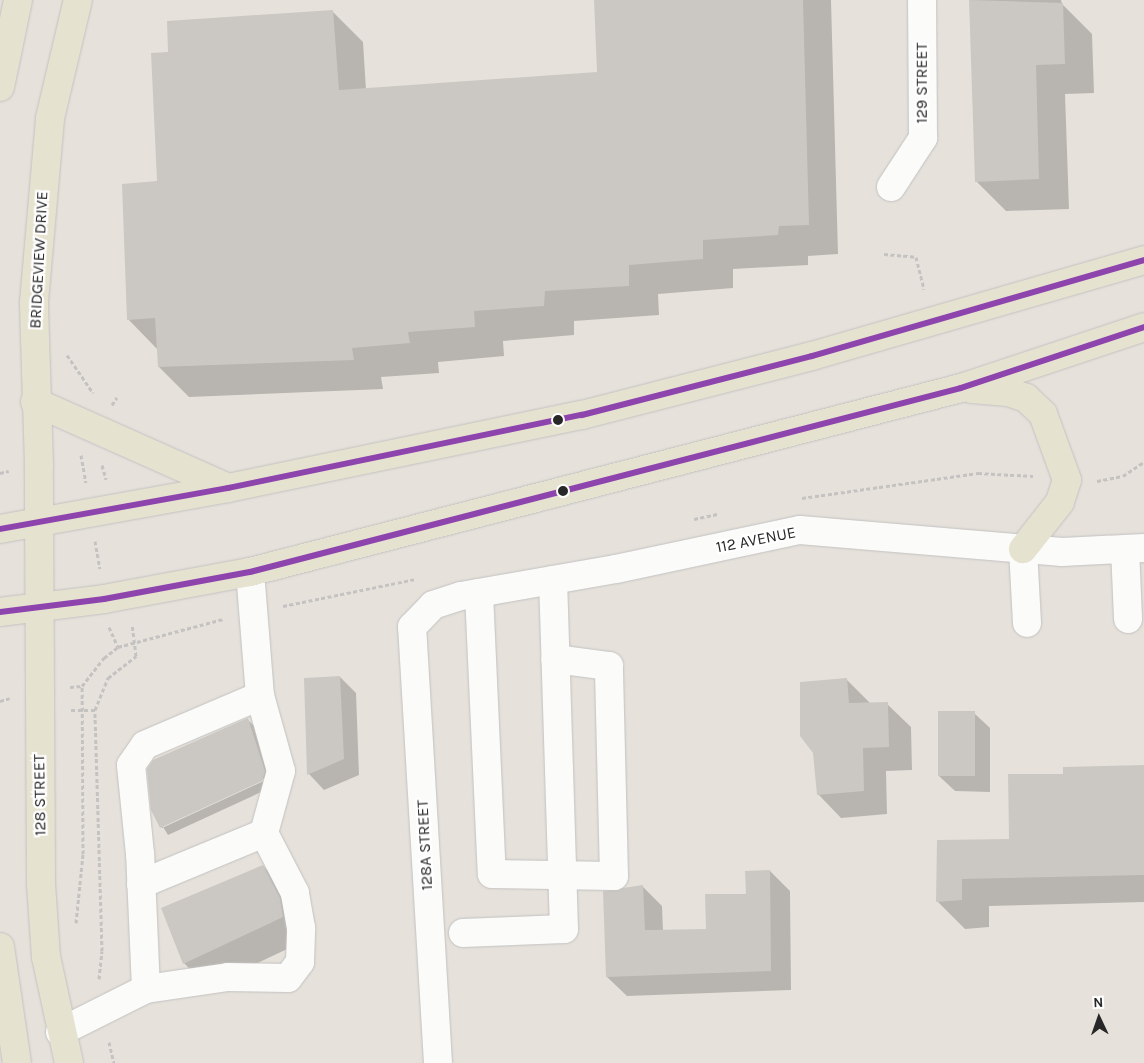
<!DOCTYPE html>
<style>
body{margin:0}
#map{position:relative;width:1144px;height:1063px;overflow:hidden;background:#e6e2db;font-family:Karla,sans-serif}
div>[style]{position:absolute}
[style*='--x']{left:calc(var(--x)*1px);top:calc(var(--y)*1px);width:calc(var(--w)*1px);rotate:calc(var(--a)*1deg)}
.shadow>*{inset:0;background:#0003}
.building>*{inset:0;background:#cbc8c3;transform-origin:0 0}
.path>*{height:3px;margin-top:-1.5px;transform-origin:0;background:repeating-linear-gradient(90deg,#c4c3c2 0 4px,transparent 0 6.5px)}
.roads{filter:drop-shadow(0 0 1px #c3c1c2) drop-shadow(0 0 1px #c3c1c2)}
.minor>*{height:28px;margin:-14px;padding:0 14px;transform-origin:14px;border-radius:14px;background:#fbfbfa}
.major>*{height:28px;margin:-14px;padding:0 14px;transform-origin:14px;border-radius:14px;background:#e6e2d0}
.bus-1>*{height:6px;margin:-3px;padding:0 3px;transform-origin:3px;border-radius:3px;background:#8e44ad}
.dots>*{width:14px;height:14px;translate:-50% -50%;box-sizing:border-box;border:2px solid #fff;border-radius:50%}
span{translate:-50% -50%;white-space:nowrap;text-align:center;line-height:1.15;-webkit-text-stroke:4.5px #fff;paint-order:stroke}
.street-label{font-size:16px;color:#272727}
.north{position:absolute;left:1074px;top:993px;width:50px;height:50px;-webkit-text-stroke:4px #fff;paint-order:stroke;rotate:357deg;font-size:14px;font-weight:700;line-height:20px;text-align:center;color:#272727}
.north::after{content:'';display:block;margin:auto;width:18px;height:22px;background:#272727;clip-path:polygon(50% 0,100% 100%,50% 72%,0 100%)}
</style>
<div id="map">
<div class="shadow">
<div style="clip-path:polygon(595px 0,831px 0,838px 254px,808px 256px,808px 265px,733px 269px,733px 288px,658px 294px,659px 315px,574px 321px,574px 335px,503px 341px,504px 356px,438px 362px,439px 373px,381px 377px,383px 389px,189px 397px,159px 367px,158px 350px,128px 319px,159px 182px,169px 53px,333px 12px,363px 42px,366px 90px,598px 74px)"></div>
<div style="clip-path:polygon(971px 0,1061px 0,1062px 4px,1092px 34px,1094px 93px,1065px 94px,1069px 209px,1006px 211px,976px 181px)"></div>
<div style="clip-path:polygon(340px 677px,356px 693px,359px 775px,324px 790px,309px 774px)"></div>
<div style="clip-path:polygon(846px 679px,870px 703px,887px 704px,911px 727px,912px 770px,886px 771px,887px 814px,841px 818px,818px 794px)"></div>
<div style="clip-path:polygon(974px 713px,990px 728px,990px 792px,955px 791px,939px 776px)"></div>
<div style="clip-path:polygon(evenodd,248px 720px,255px 727px,272px 780px,270px 788px,168px 835px,152px 809px,148px 770px,154px 761px,248px 720px,267px 777px,268px 779px,162px 828px,162px 825px,267px 777px)"></div>
<div style="clip-path:polygon(1144px 766px,1144px 902px,989px 906px,989px 927px,965px 929px,937px 901px,938px 841px,1010px 840px,1064px 775px)"></div>
<div style="clip-path:polygon(263px 866px,286px 890px,306px 940px,207px 987px,184px 963px)"></div>
<div style="clip-path:polygon(770px 871px,790px 891px,791px 990px,627px 996px,607px 977px,643px 887px,662px 906px,663px 931px,707px 930px)"></div>
</div>
<div class="building">
<div style="clip-path:polygon(594px 0,803px 0,809px 225px,779px 226px,778px 235px,703px 240px,703px 259px,629px 265px,629px 286px,545px 291px,544px 306px,474px 311px,475px 327px,408px 332px,410px 343px,352px 348px,354px 360px,158px 367px,155px 318px,127px 320px,122px 184px,157px 181px,151px 53px,168px 52px,167px 21px,333px 10px,339px 90px,597px 72px)"></div>
<div style="clip-path:polygon(969px 0,1063px 3px,1065px 64px,1036px 65px,1039px 179px,975px 182px)"></div>
<div style="clip-path:polygon(340px 676px,344px 759px,307px 775px,304px 678px)"></div>
<div style="clip-path:polygon(847px 678px,849px 703px,888px 702px,889px 747px,863px 748px,864px 791px,817px 795px,813px 753px,800px 736px,800px 682px)"></div>
<div style="left:938px;top:711px;width:37px;height:65px"></div>
<div style="clip-path:polygon(248px 718px,265px 771px,262px 781px,160px 828px,151px 810px,147px 769px,153px 760px)"></div>
<div style="clip-path:polygon(1144px 765px,1144px 875px,962px 879px,962px 900px,936px 902px,937px 840px,1009px 839px,1008px 774px,1063px 774px,1063px 767px)"></div>
<div style="clip-path:polygon(263px 865px,280px 898px,283px 917px,183px 964px,161px 908px)"></div>
<div style="clip-path:polygon(770px 870px,771px 971px,606px 977px,603px 891px,643px 885px,645px 930px,706px 929px,705px 894px,746px 894px,745px 871px)"></div>
</div>
<div class="path">
<div style="--x:884;--y:254;--w:32;--a:5"></div>
<div style="--x:916;--y:257;--w:33;--a:76"></div>
<div style="--x:67;--y:355;--w:46;--a:55.6"></div>
<div style="--x:112;--y:405;--w:9;--a:-58"></div>
<div style="--x:81;--y:455;--w:28;--a:80"></div>
<div style="--x:102;--y:465;--w:15;--a:74"></div>
<div style="--x:0;--y:473;--w:9;--a:-13"></div>
<div style="--x:1097;--y:481;--w:26;--a:-11"></div>
<div style="--x:1123;--y:476;--w:25;--a:-34"></div>
<div style="--x:802;--y:498;--w:178;--a:-8.1"></div>
<div style="--x:978;--y:473;--w:55;--a:3.1"></div>
<div style="--x:694;--y:519;--w:24;--a:-12"></div>
<div style="--x:95;--y:541;--w:28;--a:80"></div>
<div style="--x:283;--y:606;--w:136;--a:-11.5"></div>
<div style="--x:109;--y:627;--w:22;--a:66"></div>
<div style="--x:70;--y:687;--w:12;--a:-5"></div>
<div style="--x:82;--y:686;--w:36;--a:-52"></div>
<div style="--x:104;--y:658;--w:18;--a:-38"></div>
<div style="--x:118;--y:647;--w:109;--a:-14.9"></div>
<div style="--x:0;--y:701;--w:10;--a:-17"></div>
<div style="--x:71;--y:710;--w:24;--a:0"></div>
<div style="--x:76;--y:923;--w:69;--a:-84.2"></div>
<div style="--x:83;--y:854;--w:168;--a:-90.3"></div>
<div style="--x:99;--y:979;--w:28;--a:-84"></div>
<div style="--x:102;--y:951;--w:241;--a:-91.7"></div>
<div style="--x:95;--y:710;--w:35;--a:-68"></div>
<div style="--x:108;--y:678;--w:36;--a:-38"></div>
<div style="--x:136;--y:656;--w:31;--a:-97"></div>
<div style="--x:109;--y:1042;--w:22;--a:77"></div>
</div>
<div class="roads">
<div class="minor">
<div style="--x:891;--y:187;--w:59;--a:-56.9"></div>
<div style="--x:923;--y:138;--w:138;--a:-90.4"></div>
<div style="--x:1023;--y:549;--w:74;--a:86.9"></div>
<div style="--x:1125;--y:549;--w:70;--a:87.5"></div>
<div style="--x:479;--y:593;--w:281;--a:87.4"></div>
<div style="--x:492;--y:874;--w:122;--a:0.9"></div>
<div style="--x:614;--y:876;--w:210;--a:-91.4"></div>
<div style="--x:609;--y:666;--w:54;--a:-172.6"></div>
<div style="--x:141;--y:884;--w:133;--a:-22.5"></div>
<div style="--x:264;--y:833;--w:64;--a:-74.7"></div>
<div style="--x:281;--y:771;--w:78;--a:-105.6"></div>
<div style="--x:463;--y:933;--w:101;--a:-2.3"></div>
<div style="--x:564;--y:929;--w:349;--a:-91.8"></div>
<div style="--x:146;--y:989;--w:83;--a:-8.3"></div>
<div style="--x:228;--y:977;--w:60;--a:1"></div>
<div style="--x:288;--y:978;--w:20;--a:-53"></div>
<div style="--x:300;--y:962;--w:34;--a:-88"></div>
<div style="--x:301;--y:928;--w:36;--a:-100"></div>
<div style="--x:295;--y:893;--w:68;--a:-117.3"></div>
<div style="--x:60;--y:1032;--w:96;--a:-26.6"></div>
<div style="--x:146;--y:989;--w:135;--a:-92.5"></div>
<div style="--x:140;--y:854;--w:89;--a:-95.8"></div>
<div style="--x:131;--y:765;--w:24;--a:-55"></div>
<div style="--x:145;--y:745;--w:125;--a:-23.1"></div>
<div style="--x:260;--y:696;--w:124;--a:-94.6"></div>
<div style="--x:438;--y:1063;--w:437;--a:-93.4"></div>
<div style="--x:412;--y:627;--w:30;--a:-46"></div>
<div style="--x:433;--y:605;--w:29;--a:-18"></div>
<div style="--x:461;--y:596;--w:157;--a:-9.9"></div>
<div style="--x:616;--y:569;--w:188;--a:-12"></div>
<div style="--x:800;--y:530;--w:263;--a:4.8"></div>
<div style="--x:1062;--y:552;--w:82;--a:-2.8"></div>
</div>
<div class="major">
<div style="--x:0;--y:87;--w:89;--a:-78.3"></div>
<div style="--x:972;--y:389;--w:36;--a:5"></div>
<div style="--x:1008;--y:392;--w:19;--a:18"></div>
<div style="--x:1026;--y:398;--w:23;--a:43"></div>
<div style="--x:1043;--y:414;--w:70;--a:70"></div>
<div style="--x:1067;--y:480;--w:23;--a:108"></div>
<div style="--x:1060;--y:502;--w:60;--a:128.2"></div>
<div style="--x:35;--y:402;--w:211;--a:24"></div>
<div style="--x:0;--y:529;--w:232;--a:-10.2"></div>
<div style="--x:228;--y:488;--w:361;--a:-11.7"></div>
<div style="--x:582;--y:415;--w:237;--a:-14.4"></div>
<div style="--x:812;--y:356;--w:346;--a:-16.1"></div>
<div style="--x:0;--y:612;--w:105;--a:-7.1"></div>
<div style="--x:104;--y:599;--w:148;--a:-10.5"></div>
<div style="--x:250;--y:572;--w:734;--a:-14.51"></div>
<div style="--x:961;--y:388;--w:193;--a:-18.4"></div>
<div style="--x:0;--y:947;--w:117;--a:81.7"></div>
<div style="--x:69;--y:1063;--w:108;--a:-102.2"></div>
<div style="--x:46;--y:957;--w:73;--a:-93.9"></div>
<div style="--x:41;--y:884;--w:419;--a:-90.3"></div>
<div style="--x:39;--y:465;--w:163;--a:-91.8"></div>
<div style="--x:34;--y:302;--w:185;--a:-85"></div>
<div style="--x:50;--y:118;--w:121;--a:-76.7"></div>
</div>
</div>
<div class="bus-1">
<div style="--x:0;--y:529;--w:232;--a:-10.2"></div>
<div style="--x:228;--y:488;--w:361;--a:-11.7"></div>
<div style="--x:582;--y:415;--w:237;--a:-14.4"></div>
<div style="--x:812;--y:356;--w:346;--a:-16.1"></div>
<div style="--x:0;--y:612;--w:105;--a:-7.1"></div>
<div style="--x:104;--y:599;--w:148;--a:-10.5"></div>
<div style="--x:250;--y:572;--w:734;--a:-14.51"></div>
<div style="--x:961;--y:388;--w:193;--a:-18.4"></div>
</div>
<div class="dots">
<div style="left:558px;top:420px;background:#272727"></div>
<div style="left:563px;top:491px;background:#272727"></div>
</div>
<div class="street-label">
<span style="left:922px;top:83px;rotate:-90deg">129 STREET</span>
<span style="left:39px;top:260px;rotate:-87deg">BRIDGEVIEW DRIVE</span>
<span style="left:756px;top:540px;rotate:-11deg">112 AVENUE</span>
<span style="left:40px;top:795px;rotate:-91deg">128 STREET</span>
<span style="left:425px;top:845px;rotate:-93deg">128A STREET</span>
</div>
<div class="north">N</div>
</div>
